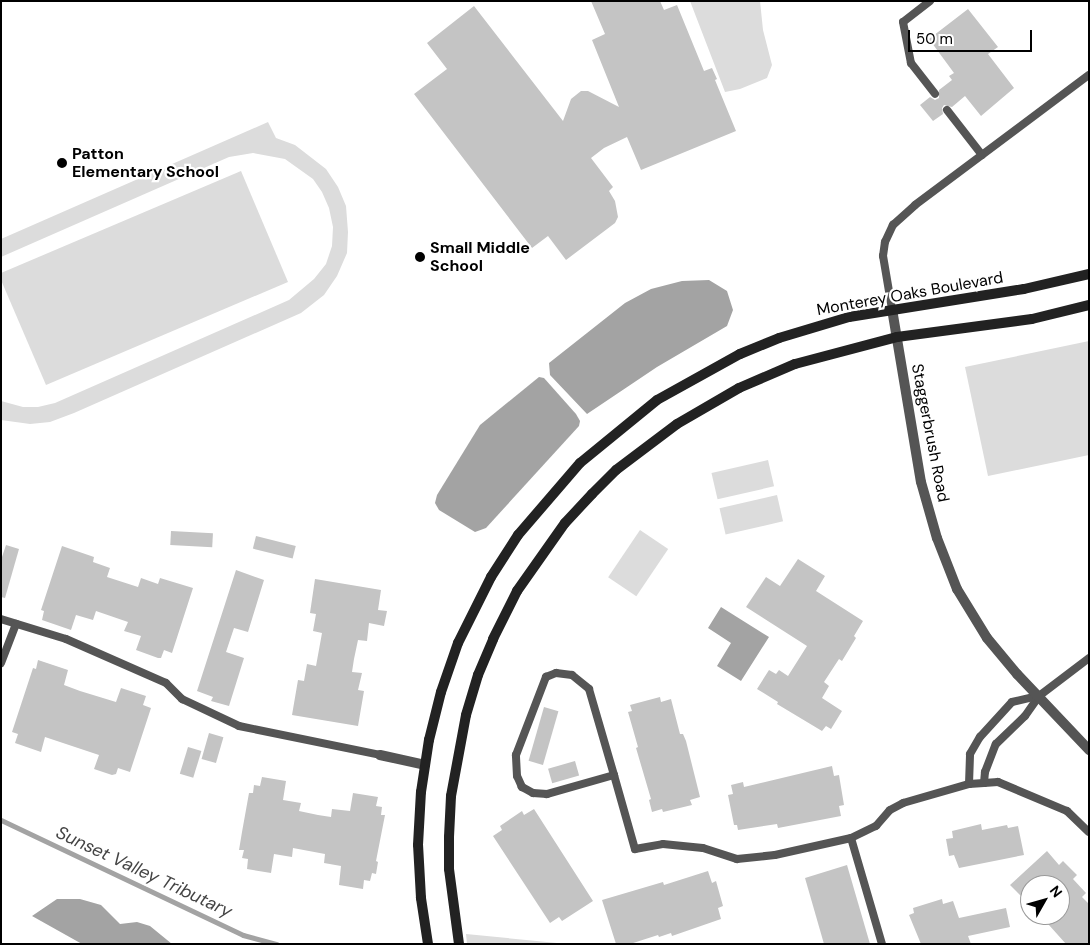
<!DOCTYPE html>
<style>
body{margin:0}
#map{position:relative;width:1090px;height:945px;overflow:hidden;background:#fff;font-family:"DM Sans",sans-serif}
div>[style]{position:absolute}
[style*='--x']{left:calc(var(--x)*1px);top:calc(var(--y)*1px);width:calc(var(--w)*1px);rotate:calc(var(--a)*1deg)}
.green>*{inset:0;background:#dcdcdc;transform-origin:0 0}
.water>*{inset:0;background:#a3a3a3}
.stream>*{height:5px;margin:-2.5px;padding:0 2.5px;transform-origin:2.5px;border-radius:2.5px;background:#a3a3a3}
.building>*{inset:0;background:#c4c4c4;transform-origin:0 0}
.lane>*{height:8px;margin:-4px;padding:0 4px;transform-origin:4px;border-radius:4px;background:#555}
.street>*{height:10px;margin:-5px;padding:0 5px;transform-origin:5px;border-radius:5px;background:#555}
.secondary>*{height:10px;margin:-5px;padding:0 5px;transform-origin:5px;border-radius:5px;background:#222}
.dots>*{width:14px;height:14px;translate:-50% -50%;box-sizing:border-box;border:2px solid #fff;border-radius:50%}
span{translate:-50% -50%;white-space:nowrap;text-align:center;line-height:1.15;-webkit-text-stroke:4.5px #fff;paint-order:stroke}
.poi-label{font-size:16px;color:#000;font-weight:700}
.left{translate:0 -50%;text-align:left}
.street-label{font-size:16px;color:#000}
.water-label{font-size:18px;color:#444;font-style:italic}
.frame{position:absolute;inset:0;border:2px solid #000;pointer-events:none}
.north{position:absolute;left:1020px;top:875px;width:50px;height:50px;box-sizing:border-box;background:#fff;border:1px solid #999;border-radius:50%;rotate:52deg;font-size:14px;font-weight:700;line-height:20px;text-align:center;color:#000}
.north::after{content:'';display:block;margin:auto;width:18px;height:22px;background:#000;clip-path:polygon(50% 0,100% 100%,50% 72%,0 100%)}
.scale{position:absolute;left:908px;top:30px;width:124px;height:22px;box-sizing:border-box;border:2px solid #000;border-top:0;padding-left:6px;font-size:15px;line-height:18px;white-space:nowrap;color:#000;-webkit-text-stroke:4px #fff;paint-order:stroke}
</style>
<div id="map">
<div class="green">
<div style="clip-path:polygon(690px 1px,760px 1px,763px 30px,772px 65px,767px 78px,740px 89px,725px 92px)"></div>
<div style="clip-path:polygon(268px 122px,276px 138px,295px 145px,326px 169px,338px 187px,346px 206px,348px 232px,347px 253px,337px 276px,324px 295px,301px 313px,74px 413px,50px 422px,30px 424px,1px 420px,1px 401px,23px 407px,38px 407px,55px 403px,289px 300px,314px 279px,326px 264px,332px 246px,333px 227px,329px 208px,322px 192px,313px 179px,285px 159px,253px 153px,229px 157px,1px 257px,1px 239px)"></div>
<div style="clip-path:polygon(241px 171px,288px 282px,46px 385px,1px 280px,1px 273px)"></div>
<div style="clip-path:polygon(1089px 341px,1089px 455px,988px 476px,965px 367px)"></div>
<div style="left:768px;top:460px;width:27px;height:58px;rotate:77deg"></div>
<div style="left:777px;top:495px;width:27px;height:59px;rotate:77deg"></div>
<div style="left:640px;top:530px;width:34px;height:57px;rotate:34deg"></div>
<div style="clip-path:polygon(466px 934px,557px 943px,562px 944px,467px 944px)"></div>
</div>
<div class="water">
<div style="clip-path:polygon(709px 280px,727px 291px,733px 310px,727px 326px,657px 367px,587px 414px,550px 375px,549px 363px,625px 303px,651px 289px,682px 281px)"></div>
<div style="clip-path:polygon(539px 377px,544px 378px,576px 414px,580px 421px,579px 426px,486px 528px,475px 532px,439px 510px,435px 503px,437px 495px,480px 425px)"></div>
<div style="clip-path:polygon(721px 607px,769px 637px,741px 681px,717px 666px,731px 643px,708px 628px)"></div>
<div style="clip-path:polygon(57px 899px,80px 899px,101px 905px,120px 924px,137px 922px,150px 926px,172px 944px,82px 944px,32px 916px)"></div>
</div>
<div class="stream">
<div style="--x:1;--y:820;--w:268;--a:25.4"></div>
<div style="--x:243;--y:935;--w:35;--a:15"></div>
</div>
<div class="building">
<div style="clip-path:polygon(591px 1px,660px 1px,664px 10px,677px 5px,704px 71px,712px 68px,717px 79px,715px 80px,736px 131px,641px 170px,627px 137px,604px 148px,591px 158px,613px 187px,609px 191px,615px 201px,618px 217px,615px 223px,566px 260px,548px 236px,532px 248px,414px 94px,447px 69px,427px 43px,474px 6px,563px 121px,571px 99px,581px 91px,588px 91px,619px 107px,592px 40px,605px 34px)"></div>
<div style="clip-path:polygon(968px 9px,998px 47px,988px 54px,1014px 88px,981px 116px,965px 96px,952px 107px,944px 105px,942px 108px,943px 114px,933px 121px,920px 105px,930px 97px,935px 100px,939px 98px,939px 90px,952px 80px,949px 76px,954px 73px,929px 39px)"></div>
<div style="left:171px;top:531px;width:42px;height:14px;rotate:3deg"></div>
<div style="left:256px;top:536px;width:41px;height:13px;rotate:14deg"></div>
<div style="clip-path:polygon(6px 545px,19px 549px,5px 598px,1px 597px,1px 560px)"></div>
<div style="clip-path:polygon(62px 546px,94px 557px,93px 562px,110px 568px,107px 577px,138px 587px,141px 578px,158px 584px,160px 578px,193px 588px,172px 653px,164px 650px,161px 658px,158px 658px,136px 650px,141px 636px,124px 631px,128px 622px,96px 611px,93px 620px,76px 615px,71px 630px,42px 620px,44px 611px,41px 610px)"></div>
<div style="clip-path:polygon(798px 559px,825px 576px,816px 591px,863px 621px,854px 636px,856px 638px,842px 661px,839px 659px,824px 682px,829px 686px,822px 698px,842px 711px,831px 729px,826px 726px,822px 731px,777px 704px,778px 702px,757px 689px,769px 670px,776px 674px,779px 670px,788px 676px,807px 646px,746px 607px,766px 577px,780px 586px)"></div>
<div style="clip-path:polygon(236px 570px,264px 580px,248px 632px,234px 628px,226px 652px,244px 658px,229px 706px,211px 701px,213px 697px,197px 691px)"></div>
<div style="clip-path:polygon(315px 579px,381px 590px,378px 610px,387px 611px,384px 626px,369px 623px,367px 641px,358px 640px,354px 659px,352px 672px,362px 673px,358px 690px,364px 691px,358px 726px,292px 715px,298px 680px,304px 681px,307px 664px,316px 666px,322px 633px,313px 631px,316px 614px,310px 613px)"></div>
<div style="clip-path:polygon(38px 660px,68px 670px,64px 685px,80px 691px,116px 702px,121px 688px,146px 696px,143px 705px,151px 708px,130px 772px,118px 768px,116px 774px,112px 775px,94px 769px,99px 755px,45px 737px,41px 752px,15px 743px,18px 734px,12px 732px,33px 668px,36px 669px)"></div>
<div style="clip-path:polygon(660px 697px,661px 702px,671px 699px,680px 734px,683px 734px,686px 741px,700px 797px,690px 800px,692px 805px,663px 812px,662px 809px,652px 812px,649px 800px,651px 799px,636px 748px,638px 747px,628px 712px,632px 711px,630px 705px)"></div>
<div style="left:544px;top:707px;width:15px;height:56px;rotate:16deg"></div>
<div style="left:209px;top:733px;width:15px;height:27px;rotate:16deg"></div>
<div style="left:188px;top:747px;width:14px;height:28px;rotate:17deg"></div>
<div style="left:575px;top:761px;width:15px;height:28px;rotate:74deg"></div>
<div style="clip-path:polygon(832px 766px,834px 776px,839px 775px,844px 805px,839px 806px,841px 816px,778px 828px,777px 824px,738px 830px,737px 825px,734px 825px,728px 795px,733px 794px,731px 785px,743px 782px,744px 787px)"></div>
<div style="clip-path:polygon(262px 777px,286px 781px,283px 800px,301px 803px,299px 811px,318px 815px,331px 817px,332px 809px,350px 811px,353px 793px,378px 797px,376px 806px,382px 807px,381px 815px,385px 815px,376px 861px,378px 862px,376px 874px,372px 873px,370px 881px,364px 880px,363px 889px,339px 885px,341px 866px,324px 863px,325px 854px,293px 848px,292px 857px,274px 854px,271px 873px,247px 869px,248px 859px,242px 858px,244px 850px,239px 850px,242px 832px,249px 793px,253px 793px,254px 785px,260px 786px)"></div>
<div style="clip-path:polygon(534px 809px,593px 901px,562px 921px,559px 917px,550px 923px,493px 836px,502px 830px,500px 826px,522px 811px,524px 815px)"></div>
<div style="clip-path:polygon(981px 824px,982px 830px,1007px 825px,1008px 828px,1018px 826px,1024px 855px,959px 868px,954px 855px,949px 856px,946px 839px,953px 838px,952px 831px)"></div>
<div style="clip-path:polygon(1047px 851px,1059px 865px,1063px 861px,1077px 875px,1073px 879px,1086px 893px,1082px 897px,1089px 904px,1089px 944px,1066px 944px,1040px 915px,1060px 915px,1060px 885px,1030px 885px,1030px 905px,1010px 885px)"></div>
<div style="clip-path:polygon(847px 865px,870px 944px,824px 944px,805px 878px)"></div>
<div style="clip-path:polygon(708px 871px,712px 883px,716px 881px,723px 906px,718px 908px,721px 919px,672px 936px,671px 933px,659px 937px,658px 935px,630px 944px,616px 944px,602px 900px,663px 882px,664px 885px)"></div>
<div style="clip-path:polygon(942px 899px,943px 904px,953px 901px,959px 918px,1006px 908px,1010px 927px,968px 936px,971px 944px,921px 944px,909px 915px,914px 913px,913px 908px)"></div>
</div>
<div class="lane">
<div style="--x:930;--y:1;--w:34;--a:142"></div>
<div style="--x:903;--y:22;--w:42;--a:79"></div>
<div style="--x:911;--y:63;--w:39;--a:52"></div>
<div style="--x:947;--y:110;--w:57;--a:52.1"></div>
<div style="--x:892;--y:309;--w:54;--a:-99.6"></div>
<div style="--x:883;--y:256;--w:14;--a:-82"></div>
<div style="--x:885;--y:242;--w:19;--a:-65"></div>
<div style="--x:893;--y:225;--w:30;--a:-42"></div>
<div style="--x:915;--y:205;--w:217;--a:-36.8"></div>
<div style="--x:1;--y:619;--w:68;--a:17.1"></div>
<div style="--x:66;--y:639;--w:109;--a:23.7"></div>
<div style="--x:166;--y:683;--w:23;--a:45"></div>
<div style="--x:182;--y:699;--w:63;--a:25.3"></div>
<div style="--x:239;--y:726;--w:144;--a:11.6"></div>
<div style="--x:1;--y:663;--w:42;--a:-69"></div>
<div style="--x:614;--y:775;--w:70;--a:164.2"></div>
<div style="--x:547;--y:794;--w:14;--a:-176"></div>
<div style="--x:533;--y:793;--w:13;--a:-151"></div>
<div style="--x:522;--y:787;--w:12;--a:-114"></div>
<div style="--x:517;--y:776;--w:21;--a:-93"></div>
<div style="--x:516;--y:755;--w:84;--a:-69"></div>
<div style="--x:546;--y:677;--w:11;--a:-22"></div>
<div style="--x:556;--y:673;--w:16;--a:7"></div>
<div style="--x:572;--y:675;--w:22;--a:39"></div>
<div style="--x:589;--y:689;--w:90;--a:73.8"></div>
<div style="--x:614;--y:775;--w:77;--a:74.2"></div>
<div style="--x:635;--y:849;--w:28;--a:-10"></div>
<div style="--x:663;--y:844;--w:40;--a:5.7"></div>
<div style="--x:703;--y:848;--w:36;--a:18"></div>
<div style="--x:737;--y:859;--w:38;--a:-6"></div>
<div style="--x:775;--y:855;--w:78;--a:-12.6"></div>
<div style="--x:851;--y:838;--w:28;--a:-26"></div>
<div style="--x:876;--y:826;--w:21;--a:-49"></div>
<div style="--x:890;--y:810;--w:15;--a:-28"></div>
<div style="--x:903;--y:803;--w:69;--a:-16.1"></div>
<div style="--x:969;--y:784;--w:15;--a:-4"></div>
<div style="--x:984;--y:783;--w:14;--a:-4"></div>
<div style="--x:998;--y:782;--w:75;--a:22.8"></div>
<div style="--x:1067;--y:811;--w:30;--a:44"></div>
<div style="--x:984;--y:783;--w:11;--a:-85"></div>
<div style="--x:985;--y:772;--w:30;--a:-69"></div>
<div style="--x:996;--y:744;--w:40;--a:-44"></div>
<div style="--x:1025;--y:716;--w:24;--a:-55"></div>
<div style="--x:1039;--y:696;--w:63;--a:-37.2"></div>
<div style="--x:969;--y:784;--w:30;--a:-88"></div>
<div style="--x:970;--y:754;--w:20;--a:-60"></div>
<div style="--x:980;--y:737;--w:47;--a:-47.6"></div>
<div style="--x:1012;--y:702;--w:28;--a:-13"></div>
<div style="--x:851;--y:838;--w:110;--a:73.7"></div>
</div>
<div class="street">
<div style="--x:892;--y:309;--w:175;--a:80.5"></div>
<div style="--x:921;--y:482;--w:58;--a:74.1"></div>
<div style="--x:937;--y:538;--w:55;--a:68.6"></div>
<div style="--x:957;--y:589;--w:57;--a:58.5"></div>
<div style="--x:987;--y:638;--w:47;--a:50.2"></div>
<div style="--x:1017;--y:674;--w:105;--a:46.5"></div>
<div style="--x:380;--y:755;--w:46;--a:12.5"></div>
</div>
<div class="secondary">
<div style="--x:428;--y:944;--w:47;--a:-98.7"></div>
<div style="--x:421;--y:898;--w:53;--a:-93.2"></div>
<div style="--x:418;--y:845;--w:53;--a:-86.8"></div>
<div style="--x:421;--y:792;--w:53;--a:-81.3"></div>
<div style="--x:429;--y:740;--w:49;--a:-76"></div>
<div style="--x:441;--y:692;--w:52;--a:-70.9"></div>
<div style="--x:458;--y:643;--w:74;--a:-63.4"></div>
<div style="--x:491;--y:577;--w:50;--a:-57.3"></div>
<div style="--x:518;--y:535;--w:95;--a:-49.3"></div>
<div style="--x:580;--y:463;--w:99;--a:-39.3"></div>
<div style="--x:657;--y:400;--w:95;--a:-29"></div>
<div style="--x:740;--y:354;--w:42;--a:-22.3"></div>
<div style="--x:779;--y:338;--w:73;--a:-16.7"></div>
<div style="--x:849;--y:317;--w:177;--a:-9.1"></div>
<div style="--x:1024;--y:289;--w:67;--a:-13"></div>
<div style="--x:459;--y:944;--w:76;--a:-97.6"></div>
<div style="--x:449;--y:869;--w:32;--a:-90"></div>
<div style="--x:449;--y:837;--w:41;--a:-87.2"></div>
<div style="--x:451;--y:796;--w:82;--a:-79.5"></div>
<div style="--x:466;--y:715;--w:42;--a:-73.3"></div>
<div style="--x:478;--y:675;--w:39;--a:-67"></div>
<div style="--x:493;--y:639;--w:54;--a:-63.4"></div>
<div style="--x:517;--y:591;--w:83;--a:-54.8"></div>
<div style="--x:565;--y:523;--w:40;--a:-47"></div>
<div style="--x:592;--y:494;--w:34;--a:-45"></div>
<div style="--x:616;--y:470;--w:76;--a:-37"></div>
<div style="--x:677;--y:424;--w:72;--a:-30.1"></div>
<div style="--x:739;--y:388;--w:61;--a:-23.2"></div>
<div style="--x:795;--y:364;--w:106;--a:-14.8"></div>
<div style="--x:897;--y:337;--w:136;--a:-7.6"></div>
<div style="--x:1032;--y:319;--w:59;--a:-13.8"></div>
</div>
<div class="dots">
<div style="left:62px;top:163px;background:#000"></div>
<div style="left:420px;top:257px;background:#000"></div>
</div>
<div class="poi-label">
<span class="left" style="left:72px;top:163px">Patton<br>Elementary School</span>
<span class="left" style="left:430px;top:257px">Small Middle<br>School</span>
</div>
<div class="street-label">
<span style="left:910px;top:294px;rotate:-10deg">Monterey Oaks Boulevard</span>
<span style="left:930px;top:433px;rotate:79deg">Staggerbrush Road</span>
</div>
<div class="water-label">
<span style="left:144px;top:872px;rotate:25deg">Sunset Valley Tributary</span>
</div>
<div class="frame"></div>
<div class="north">N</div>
<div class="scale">50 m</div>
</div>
